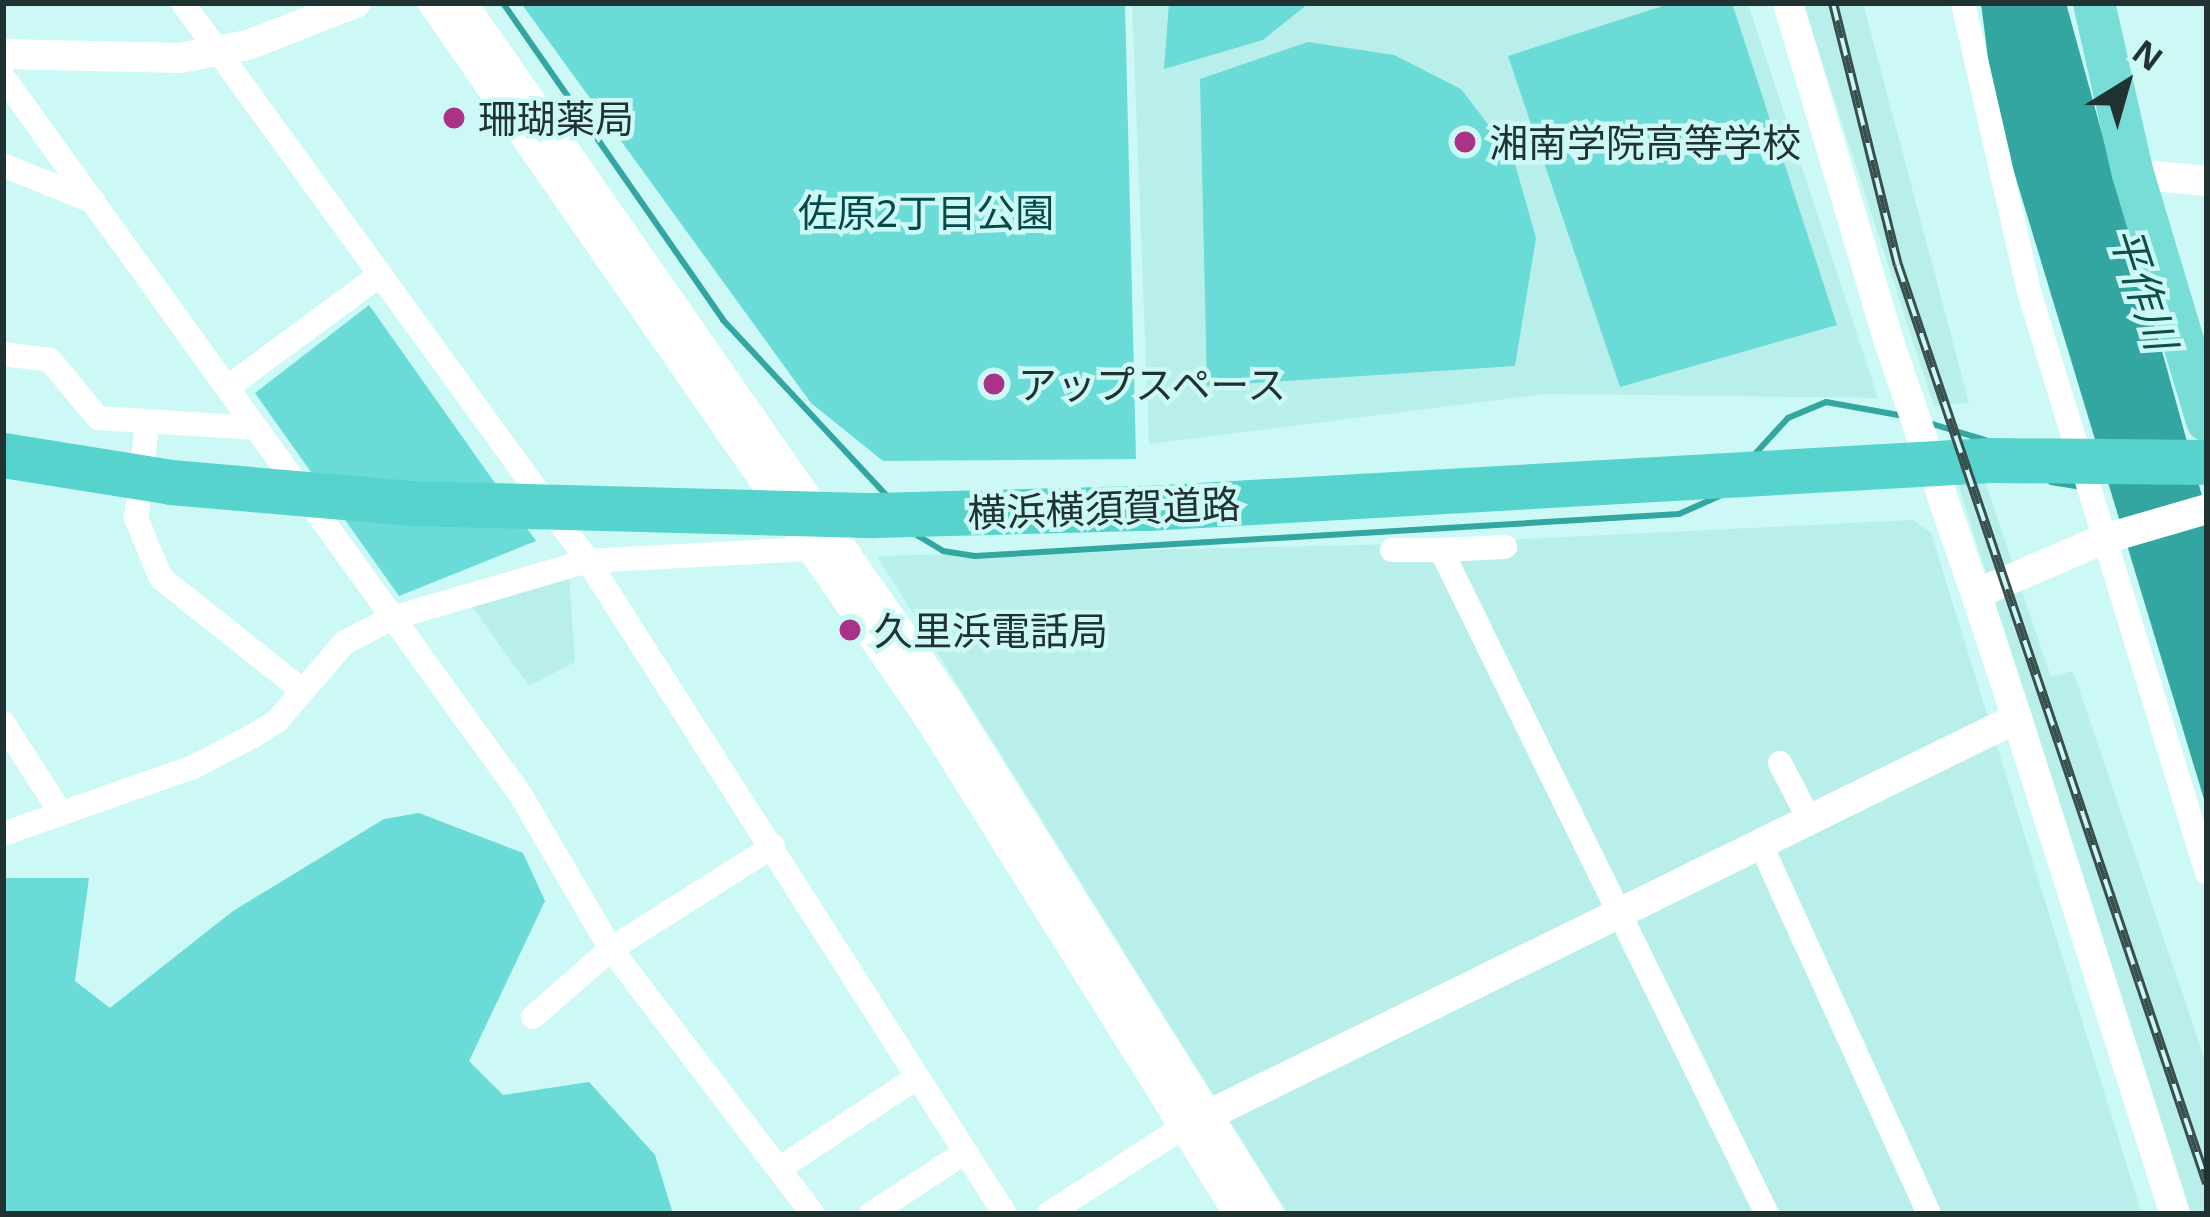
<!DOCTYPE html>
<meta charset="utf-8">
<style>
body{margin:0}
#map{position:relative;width:2210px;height:1217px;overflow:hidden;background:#ccf9f6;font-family:"Noto Sans","Noto Sans JP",sans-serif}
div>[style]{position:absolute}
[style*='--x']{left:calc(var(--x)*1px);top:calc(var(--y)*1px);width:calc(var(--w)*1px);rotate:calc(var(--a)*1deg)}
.built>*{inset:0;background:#b9efeb}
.green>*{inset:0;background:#6adbd6}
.water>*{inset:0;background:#33a6a1}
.stream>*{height:6px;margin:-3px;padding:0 3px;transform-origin:3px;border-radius:3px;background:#33a6a1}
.minor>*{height:24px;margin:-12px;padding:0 12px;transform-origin:12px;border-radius:12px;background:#fff}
.tertiary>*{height:30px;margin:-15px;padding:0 15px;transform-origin:15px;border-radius:15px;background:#fff}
.trunk>*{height:42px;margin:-21px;padding:0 21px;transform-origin:21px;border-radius:21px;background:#78dcd7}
.motorway>*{height:45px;margin:-22.5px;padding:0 22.5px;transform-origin:22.5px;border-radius:22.5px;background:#56d3cd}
.rail>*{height:10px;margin-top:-5px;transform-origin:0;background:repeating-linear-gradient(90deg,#ccf9f6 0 18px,#394f4d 0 36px);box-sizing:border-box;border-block:3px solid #394f4d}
.dots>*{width:33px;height:33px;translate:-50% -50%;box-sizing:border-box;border:6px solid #ccf9f6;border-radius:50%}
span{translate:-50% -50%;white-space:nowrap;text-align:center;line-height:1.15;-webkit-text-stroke:9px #ccf9f6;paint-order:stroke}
.poi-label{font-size:39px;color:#203231}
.left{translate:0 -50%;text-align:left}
.park-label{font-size:39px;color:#054a48}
.street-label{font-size:39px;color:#203231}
.water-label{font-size:42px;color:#0e4f4d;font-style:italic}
.frame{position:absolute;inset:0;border:6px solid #203231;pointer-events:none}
.north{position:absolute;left:2066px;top:24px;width:120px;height:120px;-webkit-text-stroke:9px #ccf9f6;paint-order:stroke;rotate:37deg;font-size:33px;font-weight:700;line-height:48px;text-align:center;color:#203231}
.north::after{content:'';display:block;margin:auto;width:42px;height:54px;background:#203231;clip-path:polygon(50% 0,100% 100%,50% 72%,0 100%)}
</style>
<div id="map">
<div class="built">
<div style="clip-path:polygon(1132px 3px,1748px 3px,1878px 398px,1546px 394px,1149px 444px)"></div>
<div style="clip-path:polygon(1803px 3px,1863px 3px,1969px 403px,1934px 406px)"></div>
<div style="clip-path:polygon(1945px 443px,1974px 448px,2051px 677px,2073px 671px,2207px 1066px,2207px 1214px,2189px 1214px)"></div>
<div style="clip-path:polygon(1913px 520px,1931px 533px,2142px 1214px,1288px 1214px,877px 556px,1442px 543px)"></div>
<div style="clip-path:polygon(569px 574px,575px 662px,529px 686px,470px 604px)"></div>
</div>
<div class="green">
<div style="clip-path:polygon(521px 3px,1125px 3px,1136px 459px,883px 461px,811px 403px)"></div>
<div style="clip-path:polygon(1169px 3px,1309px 3px,1263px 40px,1164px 69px)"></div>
<div style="clip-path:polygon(1672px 3px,1732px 3px,1837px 325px,1620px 387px,1508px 56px)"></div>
<div style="clip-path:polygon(1308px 42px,1394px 55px,1461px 89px,1513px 157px,1536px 238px,1515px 366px,1207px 386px,1200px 79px)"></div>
<div style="clip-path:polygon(369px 305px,536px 541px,399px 596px,255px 393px)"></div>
<div style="clip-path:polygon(419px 813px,523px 853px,545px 901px,469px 1061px,503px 1095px,589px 1082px,655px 1155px,673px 1214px,3px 1214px,3px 878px,89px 878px,75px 981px,110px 1008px,233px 911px,384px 819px)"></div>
</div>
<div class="water">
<div style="clip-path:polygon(1981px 3px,2066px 3px,2207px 514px,2207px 809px,1994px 106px)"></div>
</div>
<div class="stream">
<div style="--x:503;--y:3;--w:386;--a:55.2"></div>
<div style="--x:723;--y:320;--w:245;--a:47"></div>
<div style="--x:1929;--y:423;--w:59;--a:16.9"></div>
<div style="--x:1754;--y:455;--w:50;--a:-47.4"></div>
<div style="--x:1788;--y:418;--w:41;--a:-22.8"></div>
<div style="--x:1826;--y:402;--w:79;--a:10.2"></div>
<div style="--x:2051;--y:482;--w:33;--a:9"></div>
<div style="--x:915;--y:534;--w:33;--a:31"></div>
<div style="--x:943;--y:551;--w:32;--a:9"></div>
<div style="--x:975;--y:556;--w:705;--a:-3.41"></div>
<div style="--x:1679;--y:514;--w:49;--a:-24"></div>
</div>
<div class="minor">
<div style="--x:183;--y:3;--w:689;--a:54.03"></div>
<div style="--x:588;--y:561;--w:775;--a:57.44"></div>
<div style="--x:1963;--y:3;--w:300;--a:77.1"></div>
<div style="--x:2030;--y:295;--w:604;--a:72.97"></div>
<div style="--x:3;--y:77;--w:884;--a:54.21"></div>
<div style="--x:520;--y:794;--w:180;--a:59.6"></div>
<div style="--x:611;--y:949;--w:333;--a:52.7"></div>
<div style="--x:3;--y:165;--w:98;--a:22.1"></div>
<div style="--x:3;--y:354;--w:47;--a:7.3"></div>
<div style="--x:50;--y:360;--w:75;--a:50.4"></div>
<div style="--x:98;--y:418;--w:157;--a:3.6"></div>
<div style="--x:228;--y:387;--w:190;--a:-36.4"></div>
<div style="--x:147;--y:425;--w:94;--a:96.7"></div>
<div style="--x:136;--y:518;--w:65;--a:67.4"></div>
<div style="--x:161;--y:578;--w:181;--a:38.5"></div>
<div style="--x:1505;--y:547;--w:64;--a:177.3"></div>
<div style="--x:1441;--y:550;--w:740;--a:63.85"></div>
<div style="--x:1392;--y:550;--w:49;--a:0"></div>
<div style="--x:3;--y:723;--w:107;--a:57.2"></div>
<div style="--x:1780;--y:763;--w:65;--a:62.7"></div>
<div style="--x:3;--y:834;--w:201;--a:-19.4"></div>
<div style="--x:193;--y:767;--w:68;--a:-27.3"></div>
<div style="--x:253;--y:736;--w:28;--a:-32"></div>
<div style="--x:277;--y:721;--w:103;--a:-49.3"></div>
<div style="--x:344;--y:643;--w:54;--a:-27.5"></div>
<div style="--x:392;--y:618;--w:204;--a:-16.2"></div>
<div style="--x:588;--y:561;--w:239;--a:-3.1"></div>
<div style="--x:1761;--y:845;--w:405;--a:65.5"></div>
<div style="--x:533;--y:1017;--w:103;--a:-41.1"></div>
<div style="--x:611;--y:949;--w:192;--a:-32.4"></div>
<div style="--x:779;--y:1169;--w:164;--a:-33.6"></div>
<div style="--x:871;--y:1214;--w:111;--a:-33.3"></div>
<div style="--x:1048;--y:1214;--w:163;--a:-32.7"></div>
</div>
<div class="tertiary">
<div style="--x:433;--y:3;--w:868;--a:55.23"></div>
<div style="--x:928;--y:716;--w:587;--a:58.02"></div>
<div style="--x:462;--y:3;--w:853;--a:55.17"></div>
<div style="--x:949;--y:703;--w:603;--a:57.94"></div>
<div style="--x:1788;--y:3;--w:354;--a:73.4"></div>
<div style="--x:1889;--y:342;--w:267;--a:71"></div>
<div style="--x:3;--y:54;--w:177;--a:1.3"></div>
<div style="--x:180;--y:58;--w:69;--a:-10.8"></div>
<div style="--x:248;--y:45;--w:116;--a:-21.3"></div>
<div style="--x:2133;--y:174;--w:74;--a:5.4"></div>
<div style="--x:2017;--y:718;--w:521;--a:72.33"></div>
<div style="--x:1190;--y:1124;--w:921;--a:-26.15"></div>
<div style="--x:2017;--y:718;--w:131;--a:-108.3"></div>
<div style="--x:1976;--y:594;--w:139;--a:-23.3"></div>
<div style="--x:2104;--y:539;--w:107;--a:-16.2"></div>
</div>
<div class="trunk">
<div style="--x:2094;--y:3;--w:175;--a:77.2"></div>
<div style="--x:2133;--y:174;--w:258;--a:73.3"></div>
</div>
<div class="motorway">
<div style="--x:3;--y:455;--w:170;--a:9.1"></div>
<div style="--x:171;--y:482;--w:240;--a:5"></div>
<div style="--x:410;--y:503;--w:464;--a:1.5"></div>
<div style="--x:874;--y:515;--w:273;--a:-1.5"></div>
<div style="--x:1147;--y:508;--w:844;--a:-3.26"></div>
<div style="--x:1990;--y:460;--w:217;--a:0.5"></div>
</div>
<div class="rail">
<div style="--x:1833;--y:3;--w:270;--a:76.1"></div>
<div style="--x:1898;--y:265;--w:969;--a:71.4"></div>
</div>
<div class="dots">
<div style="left:454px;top:118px;background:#aa3288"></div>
<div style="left:1465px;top:142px;background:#aa3288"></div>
<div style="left:994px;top:384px;background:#aa3288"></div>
<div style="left:850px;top:630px;background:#aa3288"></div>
</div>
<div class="poi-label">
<span class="left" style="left:478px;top:118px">珊瑚薬局</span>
<span class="left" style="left:1489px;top:142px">湘南学院高等学校</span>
<span class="left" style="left:1018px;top:384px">アップスペース</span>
<span class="left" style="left:874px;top:630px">久里浜電話局</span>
</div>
<div class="park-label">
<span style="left:926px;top:212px">佐原2丁目公園</span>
</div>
<div class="street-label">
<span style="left:1104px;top:508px;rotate:-2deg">横浜横須賀道路</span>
</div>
<div class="water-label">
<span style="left:2144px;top:288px;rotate:72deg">平作川</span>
</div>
<div class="frame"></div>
<div class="north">N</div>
</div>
